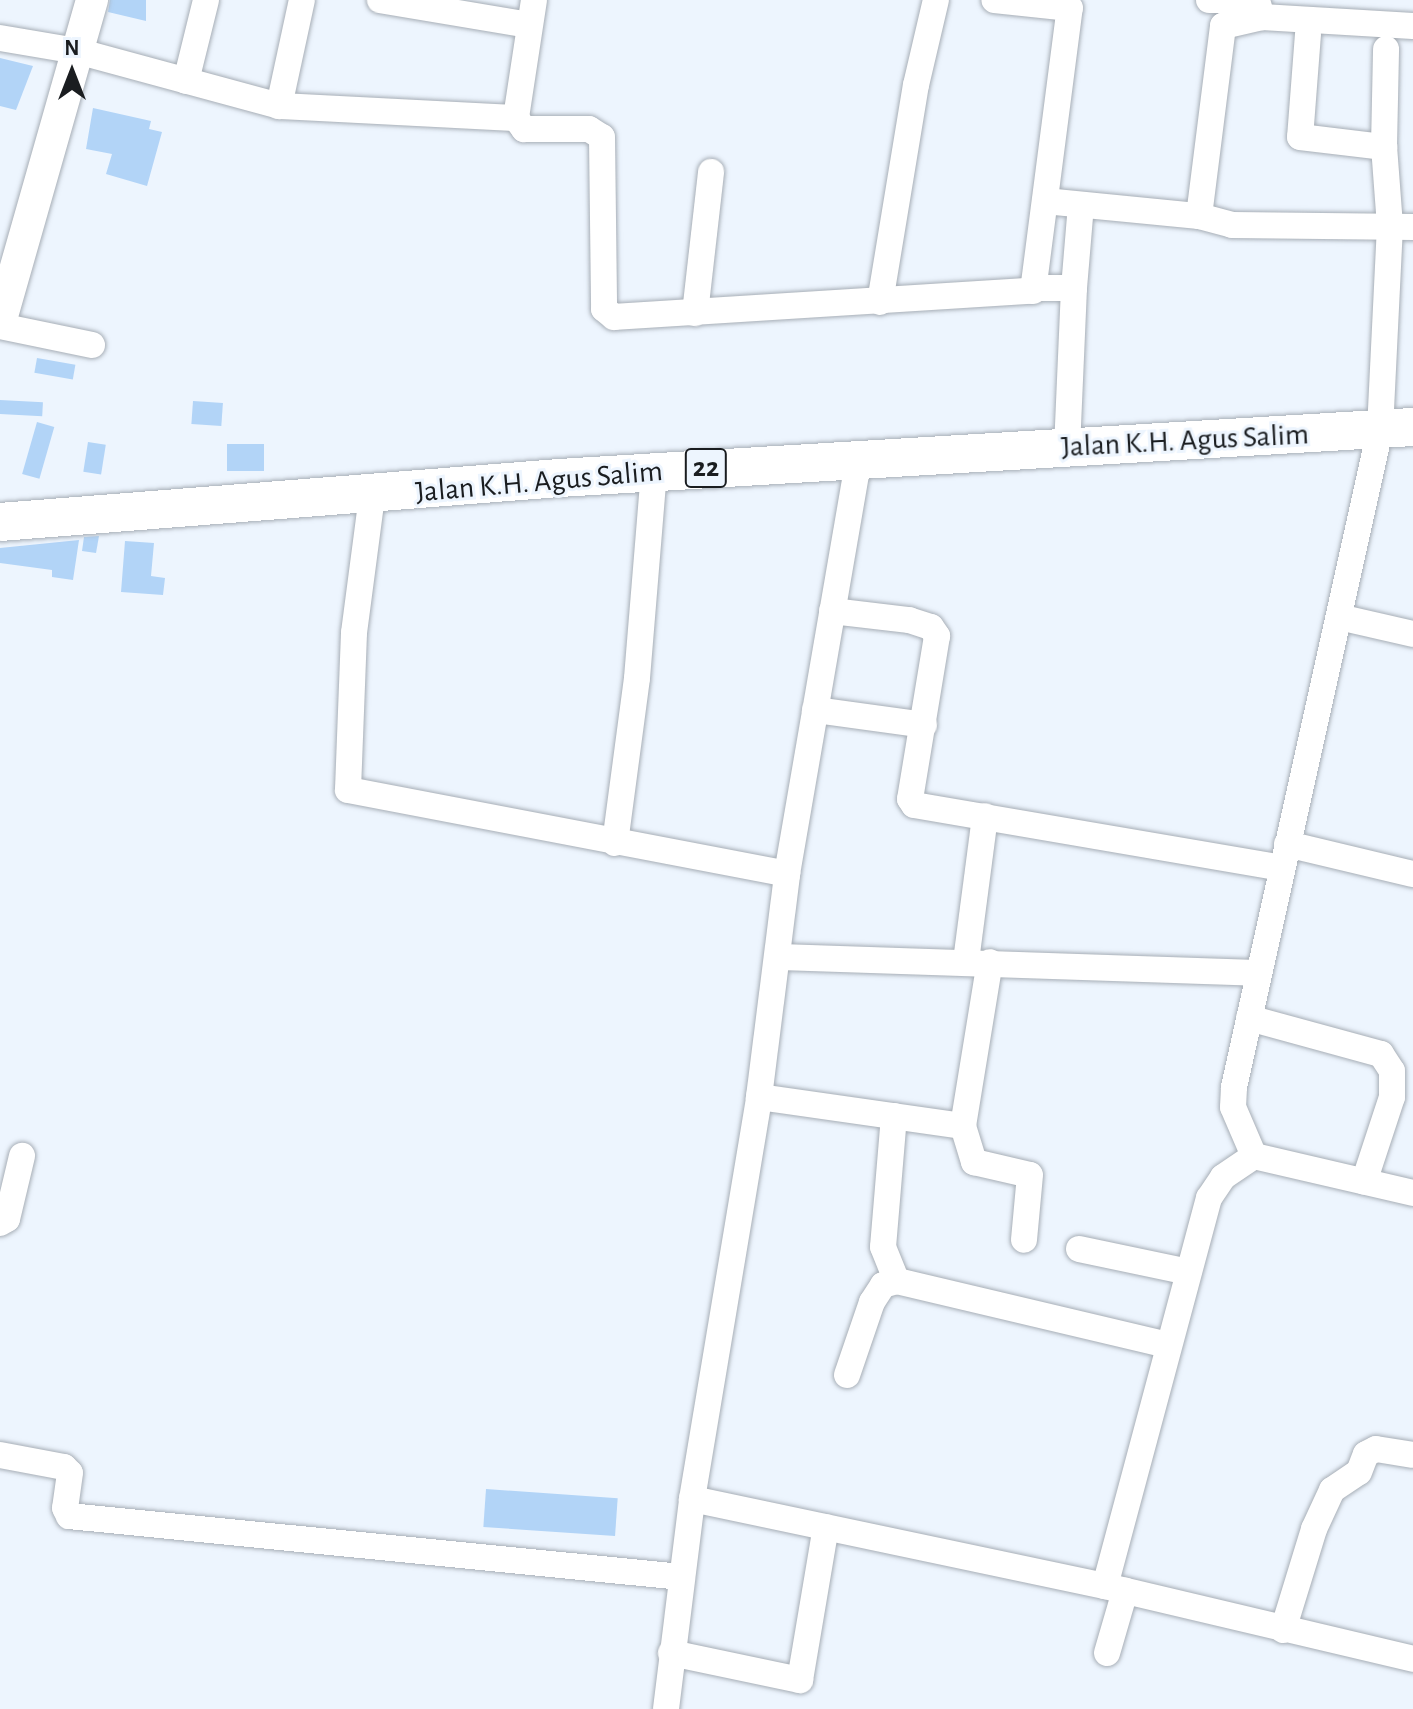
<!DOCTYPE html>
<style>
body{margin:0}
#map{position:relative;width:1413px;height:1709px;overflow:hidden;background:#edf5fe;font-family:"Alegreya Sans",sans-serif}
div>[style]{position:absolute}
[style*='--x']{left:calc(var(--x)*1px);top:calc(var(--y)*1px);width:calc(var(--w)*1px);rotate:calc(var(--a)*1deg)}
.building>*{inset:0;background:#b2d4f7;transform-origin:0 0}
.roads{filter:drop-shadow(0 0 2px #a7aeb6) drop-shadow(0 0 2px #a7aeb6)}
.minor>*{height:26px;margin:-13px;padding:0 13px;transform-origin:13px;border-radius:13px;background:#fff}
.major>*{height:32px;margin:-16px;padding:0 16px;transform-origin:16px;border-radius:16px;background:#fff}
.highway>*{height:38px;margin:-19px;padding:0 19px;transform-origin:19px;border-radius:19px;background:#fff}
span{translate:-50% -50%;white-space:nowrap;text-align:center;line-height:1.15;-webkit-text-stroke:6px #edf5fe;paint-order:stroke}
.shield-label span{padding:2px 6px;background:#edf5fe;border:2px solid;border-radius:6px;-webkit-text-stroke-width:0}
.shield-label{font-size:28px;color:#1a1d20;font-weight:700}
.street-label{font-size:30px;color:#1a1d20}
.north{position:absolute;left:32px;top:32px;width:80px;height:80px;-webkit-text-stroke:6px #edf5fe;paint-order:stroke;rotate:0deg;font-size:22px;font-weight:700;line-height:32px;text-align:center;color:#1a1d20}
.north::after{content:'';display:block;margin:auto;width:28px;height:36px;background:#1a1d20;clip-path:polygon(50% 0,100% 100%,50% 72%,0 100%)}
</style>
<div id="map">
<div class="building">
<div style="clip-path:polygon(110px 0,146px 0,146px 21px,108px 12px)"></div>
<div style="clip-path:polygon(0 58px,33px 66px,16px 110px,0 106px)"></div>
<div style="clip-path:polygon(93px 108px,151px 121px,149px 129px,162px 132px,147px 186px,106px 174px,112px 154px,86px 149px)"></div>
<div style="left:37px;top:358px;width:39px;height:15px;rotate:10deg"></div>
<div style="left:0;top:400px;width:43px;height:14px;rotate:3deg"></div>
<div style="left:193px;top:401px;width:30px;height:23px;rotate:4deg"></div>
<div style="left:37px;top:422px;width:18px;height:54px;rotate:16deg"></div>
<div style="left:88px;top:442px;width:18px;height:30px;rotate:9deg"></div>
<div style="left:227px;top:444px;width:37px;height:27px"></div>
<div style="clip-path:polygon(99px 536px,96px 553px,82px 551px,84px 537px)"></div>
<div style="clip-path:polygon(79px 540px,73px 580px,52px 577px,52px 570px,0 563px,0 548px)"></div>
<div style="clip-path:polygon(125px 541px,154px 543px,151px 576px,165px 578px,163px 595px,121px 592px)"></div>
<div style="left:486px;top:1489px;width:132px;height:38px;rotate:4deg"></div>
</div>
<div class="roads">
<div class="minor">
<div style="--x:380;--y:0;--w:151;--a:9.5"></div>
<div style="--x:534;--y:0;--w:119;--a:98.7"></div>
<div style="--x:516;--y:118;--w:14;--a:54"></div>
<div style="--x:524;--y:129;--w:65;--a:0"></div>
<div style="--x:589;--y:129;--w:15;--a:32"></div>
<div style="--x:602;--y:137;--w:172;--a:89.3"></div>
<div style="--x:604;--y:309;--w:13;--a:39"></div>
<div style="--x:614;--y:317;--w:420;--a:-3.6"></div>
<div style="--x:1033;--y:291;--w:285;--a:-82.6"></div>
<div style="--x:1070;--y:8;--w:76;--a:-174"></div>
<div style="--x:1209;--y:0;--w:46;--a:0"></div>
<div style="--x:1257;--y:0;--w:18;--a:74"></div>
<div style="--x:1262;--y:17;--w:151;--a:3.4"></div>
<div style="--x:1308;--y:34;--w:103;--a:94.4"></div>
<div style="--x:1300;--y:137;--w:85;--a:6.8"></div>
<div style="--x:0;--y:38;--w:78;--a:9.6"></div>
<div style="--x:77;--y:51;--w:209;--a:15.2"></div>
<div style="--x:279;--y:106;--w:237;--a:2.9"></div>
<div style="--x:186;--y:81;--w:83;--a:-76.1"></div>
<div style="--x:279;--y:106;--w:108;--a:-77.8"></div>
<div style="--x:1045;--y:201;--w:155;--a:5.6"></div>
<div style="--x:1199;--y:216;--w:34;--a:15"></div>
<div style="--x:1232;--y:225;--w:181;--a:0.6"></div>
<div style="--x:1199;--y:216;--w:192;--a:-82.8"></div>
<div style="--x:1223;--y:26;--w:40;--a:-13"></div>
<div style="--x:1034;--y:288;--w:40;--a:0"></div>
<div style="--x:1074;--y:288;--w:160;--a:92.5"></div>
<div style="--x:1074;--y:288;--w:83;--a:-85.2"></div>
<div style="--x:880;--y:302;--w:220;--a:-80.6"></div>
<div style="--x:916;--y:85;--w:87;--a:-76.8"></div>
<div style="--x:695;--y:313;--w:142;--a:-83.5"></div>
<div style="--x:0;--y:326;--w:94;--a:11.7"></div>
<div style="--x:372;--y:496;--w:138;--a:97.5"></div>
<div style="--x:354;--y:633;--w:157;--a:92.2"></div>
<div style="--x:348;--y:790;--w:447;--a:10.8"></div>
<div style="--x:832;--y:611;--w:78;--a:6.7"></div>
<div style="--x:909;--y:620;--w:23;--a:18"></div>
<div style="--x:931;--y:627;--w:11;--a:56"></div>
<div style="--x:937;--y:636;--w:165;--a:99.4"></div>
<div style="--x:910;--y:799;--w:7;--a:56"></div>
<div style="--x:914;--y:805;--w:373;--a:9.7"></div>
<div style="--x:1339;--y:617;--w:76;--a:12.9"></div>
<div style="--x:815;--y:710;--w:110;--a:7.8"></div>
<div style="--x:615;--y:843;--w:166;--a:-82.4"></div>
<div style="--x:637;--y:678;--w:207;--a:-85.3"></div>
<div style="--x:1287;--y:844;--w:130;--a:13.4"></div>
<div style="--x:778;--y:957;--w:481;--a:1.9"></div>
<div style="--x:966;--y:961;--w:146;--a:-82.5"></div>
<div style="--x:1249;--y:1018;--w:137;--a:15.3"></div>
<div style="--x:1381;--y:1054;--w:20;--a:57"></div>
<div style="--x:1392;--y:1071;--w:26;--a:90"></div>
<div style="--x:1392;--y:1097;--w:89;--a:108.2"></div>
<div style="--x:759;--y:1097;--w:206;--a:8.1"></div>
<div style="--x:963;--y:1126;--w:166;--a:-80.7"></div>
<div style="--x:894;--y:1116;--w:131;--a:94.8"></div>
<div style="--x:883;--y:1247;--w:37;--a:68"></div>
<div style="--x:897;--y:1281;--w:277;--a:13.3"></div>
<div style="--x:963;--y:1126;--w:38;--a:73"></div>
<div style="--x:974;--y:1162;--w:57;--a:13.1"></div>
<div style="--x:1030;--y:1175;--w:65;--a:95.3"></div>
<div style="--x:1254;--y:1156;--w:163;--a:13.1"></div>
<div style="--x:0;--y:1223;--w:8;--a:-30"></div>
<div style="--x:7;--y:1219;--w:65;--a:-76.6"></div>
<div style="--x:1079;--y:1249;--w:112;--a:11.8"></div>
<div style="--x:847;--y:1375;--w:77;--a:-71.1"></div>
<div style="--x:872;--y:1302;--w:20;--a:-57"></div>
<div style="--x:883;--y:1285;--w:15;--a:-16"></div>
<div style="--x:0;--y:1455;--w:65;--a:10.6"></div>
<div style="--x:64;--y:1467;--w:8;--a:45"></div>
<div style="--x:70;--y:1473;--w:35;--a:98"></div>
<div style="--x:65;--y:1508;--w:9;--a:63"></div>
<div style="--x:69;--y:1516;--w:615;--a:5.69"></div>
<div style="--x:692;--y:1499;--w:422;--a:11.9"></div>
<div style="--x:1105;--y:1586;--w:317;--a:13.3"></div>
<div style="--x:1105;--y:1586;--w:402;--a:-75"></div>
<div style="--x:1209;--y:1198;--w:25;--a:-56"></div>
<div style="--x:1223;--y:1177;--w:37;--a:-34"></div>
<div style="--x:1254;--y:1156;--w:53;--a:-113.2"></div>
<div style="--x:1233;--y:1107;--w:20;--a:-87"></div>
<div style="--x:1234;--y:1087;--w:673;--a:-77.47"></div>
<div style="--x:1380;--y:430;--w:204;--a:-87.2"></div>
<div style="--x:1390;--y:226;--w:79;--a:-94.3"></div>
<div style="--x:1384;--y:147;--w:98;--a:-88.8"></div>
<div style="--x:1283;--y:1630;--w:106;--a:-72.9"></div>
<div style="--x:1314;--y:1529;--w:43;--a:-65.2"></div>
<div style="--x:1332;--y:1490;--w:32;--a:-34"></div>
<div style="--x:1359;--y:1472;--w:19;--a:-69"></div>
<div style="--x:1366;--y:1454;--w:11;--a:-27"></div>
<div style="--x:1376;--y:1449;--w:37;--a:9"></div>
<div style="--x:671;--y:1653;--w:132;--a:11.8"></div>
<div style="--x:800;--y:1680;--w:155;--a:-80.4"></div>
<div style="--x:1107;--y:1653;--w:65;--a:-73.8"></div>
<div style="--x:666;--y:1709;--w:212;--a:-82.9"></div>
<div style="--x:692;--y:1499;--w:408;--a:-80.5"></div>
<div style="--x:759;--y:1097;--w:225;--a:-82.8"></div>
<div style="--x:787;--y:874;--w:421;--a:-80.2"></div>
</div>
<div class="major">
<div style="--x:0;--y:323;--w:336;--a:-74.1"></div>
</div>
<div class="highway">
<div style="--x:0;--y:522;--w:561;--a:-4.5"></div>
<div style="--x:559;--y:478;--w:856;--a:-3.42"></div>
</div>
</div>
<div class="shield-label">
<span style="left:706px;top:468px">22</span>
</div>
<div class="street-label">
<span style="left:1185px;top:441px;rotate:-3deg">Jalan K.H. Agus Salim</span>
<span style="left:539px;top:482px;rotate:-5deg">Jalan K.H. Agus Salim</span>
</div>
<div class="north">N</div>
</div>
